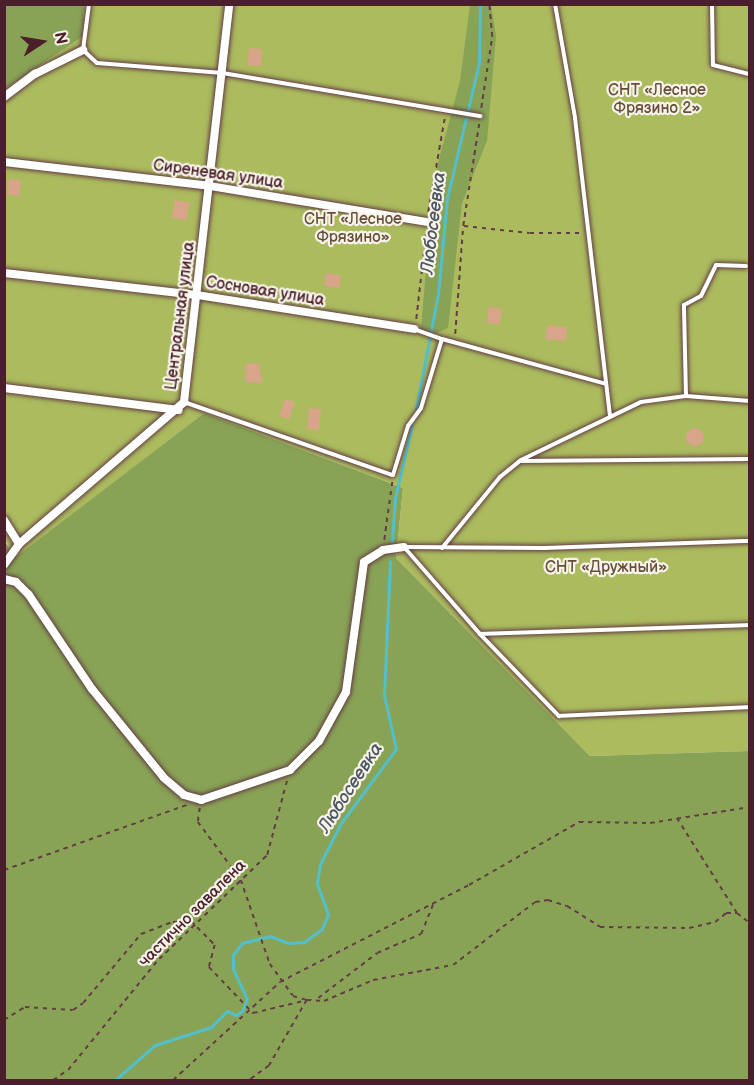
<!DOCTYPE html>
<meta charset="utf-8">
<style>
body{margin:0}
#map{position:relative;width:754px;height:1085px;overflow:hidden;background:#f4e9d4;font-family:"Balsamiq Sans",sans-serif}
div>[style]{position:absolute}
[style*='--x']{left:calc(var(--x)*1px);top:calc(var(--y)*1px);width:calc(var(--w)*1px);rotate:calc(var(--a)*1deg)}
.green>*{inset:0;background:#abbb5e}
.forest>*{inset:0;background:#88a355}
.stream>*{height:3px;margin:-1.5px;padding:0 1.5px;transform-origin:1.5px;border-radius:1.5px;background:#52bfcb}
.building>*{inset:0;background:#d8a48a;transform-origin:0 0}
.round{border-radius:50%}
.path>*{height:1.5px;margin-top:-0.75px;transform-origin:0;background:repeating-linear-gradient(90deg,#643d44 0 4.5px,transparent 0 9px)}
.roads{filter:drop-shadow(0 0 2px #643d44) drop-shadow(0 0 2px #643d44)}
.service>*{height:4px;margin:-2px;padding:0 2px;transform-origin:2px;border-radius:2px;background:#fff}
.minor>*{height:8px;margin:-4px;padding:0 4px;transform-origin:4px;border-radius:4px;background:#fff}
span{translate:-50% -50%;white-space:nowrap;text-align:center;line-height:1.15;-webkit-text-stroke:4.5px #f7f3e8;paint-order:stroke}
.park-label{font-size:16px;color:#674e3a}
.street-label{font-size:16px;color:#4a1f2b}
.water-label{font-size:18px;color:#4d5763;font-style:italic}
.frame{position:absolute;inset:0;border:6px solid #4a1f2b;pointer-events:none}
.north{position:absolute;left:12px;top:12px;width:60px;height:60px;-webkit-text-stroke:4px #f7f3e8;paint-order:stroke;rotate:78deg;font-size:16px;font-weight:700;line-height:24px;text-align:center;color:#4a1f2b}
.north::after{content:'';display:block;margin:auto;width:21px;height:27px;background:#4a1f2b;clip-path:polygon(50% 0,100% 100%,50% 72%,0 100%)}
</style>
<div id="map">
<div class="green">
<div style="clip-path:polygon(84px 5px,749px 5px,749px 751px,590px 756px,396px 558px,403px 488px,204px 413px,16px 558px,5px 540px,5px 89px,82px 36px)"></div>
</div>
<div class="forest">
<div style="clip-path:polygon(5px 4px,84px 5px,83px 36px,5px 89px)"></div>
<div style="clip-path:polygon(470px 5px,491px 5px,496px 36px,487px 141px,462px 203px,448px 328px,435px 334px,421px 330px,430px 221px,437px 167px,460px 81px)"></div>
<div style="clip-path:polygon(204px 413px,403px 488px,396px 558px,590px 756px,749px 751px,749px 1080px,5px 1080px,4px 540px,16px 557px)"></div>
</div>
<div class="stream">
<div style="--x:416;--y:409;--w:117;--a:-79.2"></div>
<div style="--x:438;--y:294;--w:96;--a:-84.6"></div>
<div style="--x:447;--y:198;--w:139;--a:-76.7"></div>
<div style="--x:479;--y:63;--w:59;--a:-89"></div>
<div style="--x:392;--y:541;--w:43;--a:-86"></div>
<div style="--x:395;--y:498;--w:75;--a:-76.9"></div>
<div style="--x:115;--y:1080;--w:53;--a:-41.2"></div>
<div style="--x:155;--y:1045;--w:59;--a:-17.8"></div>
<div style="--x:211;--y:1027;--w:23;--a:-45"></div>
<div style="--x:227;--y:1011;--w:10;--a:24"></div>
<div style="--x:236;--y:1015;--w:7;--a:-34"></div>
<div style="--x:242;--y:1011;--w:13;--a:-67"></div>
<div style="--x:247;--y:999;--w:33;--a:-115"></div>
<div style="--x:233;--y:969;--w:14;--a:-90"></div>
<div style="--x:233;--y:955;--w:15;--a:-53"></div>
<div style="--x:242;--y:943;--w:29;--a:-14"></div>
<div style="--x:270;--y:936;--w:19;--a:21"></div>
<div style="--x:288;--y:943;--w:16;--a:-4"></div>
<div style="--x:304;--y:942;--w:22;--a:-36"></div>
<div style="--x:322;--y:929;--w:16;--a:-68"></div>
<div style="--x:328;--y:914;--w:33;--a:-110"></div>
<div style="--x:317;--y:883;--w:19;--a:-81"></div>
<div style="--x:320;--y:864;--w:46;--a:-62.9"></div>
<div style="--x:341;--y:823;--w:92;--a:-53.4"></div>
<div style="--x:396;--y:749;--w:55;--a:-102.5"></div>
<div style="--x:384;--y:695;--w:134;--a:-87.4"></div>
</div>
<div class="building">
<div style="left:249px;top:48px;width:13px;height:17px;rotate:4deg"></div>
<div style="left:9px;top:179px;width:12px;height:16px;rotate:5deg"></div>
<div style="left:175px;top:200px;width:15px;height:18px;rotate:11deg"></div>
<div style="left:326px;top:273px;width:15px;height:13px;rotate:8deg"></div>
<div style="left:489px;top:307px;width:13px;height:16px;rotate:9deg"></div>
<div style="left:547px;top:325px;width:20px;height:14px;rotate:6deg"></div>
<div style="clip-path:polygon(246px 363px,259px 364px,262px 383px,245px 382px)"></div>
<div style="left:285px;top:399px;width:10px;height:18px;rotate:17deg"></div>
<div style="left:309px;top:408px;width:12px;height:21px;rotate:5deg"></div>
<div class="round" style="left:686px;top:428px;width:18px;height:18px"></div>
</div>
<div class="path">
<div style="--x:481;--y:108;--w:72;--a:-81.2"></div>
<div style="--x:492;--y:37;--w:33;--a:-95"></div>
<div style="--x:428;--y:212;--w:97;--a:-80"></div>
<div style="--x:464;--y:226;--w:66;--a:6.1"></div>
<div style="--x:530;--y:233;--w:51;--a:0"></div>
<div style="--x:416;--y:319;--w:88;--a:-83.4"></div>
<div style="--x:455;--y:334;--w:108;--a:-85.8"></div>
<div style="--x:463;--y:226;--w:103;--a:-81.1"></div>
<div style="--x:384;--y:540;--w:59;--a:-82.1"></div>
<div style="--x:200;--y:808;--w:14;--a:98"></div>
<div style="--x:198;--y:822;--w:72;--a:53.4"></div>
<div style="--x:241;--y:880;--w:89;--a:71"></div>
<div style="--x:270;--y:964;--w:39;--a:54"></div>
<div style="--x:293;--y:996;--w:15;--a:16"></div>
<div style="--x:307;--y:1000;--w:76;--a:119.9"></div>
<div style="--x:269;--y:1066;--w:24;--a:144"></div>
<div style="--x:677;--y:818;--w:112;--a:57.7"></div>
<div style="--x:737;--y:913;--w:16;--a:38"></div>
<div style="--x:4;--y:870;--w:194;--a:-19.6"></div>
<div style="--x:318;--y:998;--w:74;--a:-37.3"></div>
<div style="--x:377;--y:953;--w:48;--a:-23.4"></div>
<div style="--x:421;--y:934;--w:32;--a:-68"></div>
<div style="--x:4;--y:1020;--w:25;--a:-32"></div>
<div style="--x:25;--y:1007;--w:48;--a:3.6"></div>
<div style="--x:73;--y:1010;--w:12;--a:-35"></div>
<div style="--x:83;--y:1003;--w:90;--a:-50"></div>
<div style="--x:141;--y:934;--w:34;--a:-21"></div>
<div style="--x:173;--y:922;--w:18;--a:-3"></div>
<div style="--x:191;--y:921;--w:34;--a:45"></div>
<div style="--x:215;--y:945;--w:23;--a:105"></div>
<div style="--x:209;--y:967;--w:64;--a:46.3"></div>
<div style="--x:253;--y:1013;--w:56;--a:-13.5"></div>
<div style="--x:307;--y:1000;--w:17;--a:3"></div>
<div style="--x:324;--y:1001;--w:53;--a:-23.2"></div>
<div style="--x:373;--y:980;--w:81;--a:-10.6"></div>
<div style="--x:453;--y:965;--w:103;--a:-37.5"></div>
<div style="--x:535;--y:902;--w:13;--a:-9"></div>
<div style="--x:548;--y:900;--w:20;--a:18"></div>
<div style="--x:567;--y:906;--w:39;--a:32"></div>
<div style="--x:600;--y:927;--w:89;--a:0.6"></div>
<div style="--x:689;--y:928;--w:27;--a:-13"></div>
<div style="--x:715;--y:922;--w:14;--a:-39"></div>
<div style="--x:726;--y:913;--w:11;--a:0"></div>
<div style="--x:53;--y:1080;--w:18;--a:-34"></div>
<div style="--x:68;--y:1070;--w:144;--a:-50.7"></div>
<div style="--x:159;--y:959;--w:150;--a:-43.9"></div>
<div style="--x:267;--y:855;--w:78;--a:-75.1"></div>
<div style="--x:173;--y:1080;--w:145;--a:-42.5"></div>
<div style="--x:280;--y:982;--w:212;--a:-27.2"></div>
<div style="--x:469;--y:885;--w:127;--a:-29.8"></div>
<div style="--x:579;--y:822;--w:71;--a:0.8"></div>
<div style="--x:650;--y:823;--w:101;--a:-9.1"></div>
</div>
<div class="roads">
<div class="service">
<div style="--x:89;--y:4;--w:46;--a:97.4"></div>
<div style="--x:83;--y:50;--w:19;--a:43"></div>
<div style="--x:97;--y:63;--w:126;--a:4.5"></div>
<div style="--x:223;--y:73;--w:261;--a:9.5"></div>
<div style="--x:555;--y:4;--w:116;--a:80"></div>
<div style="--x:575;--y:118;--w:299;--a:83.3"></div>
<div style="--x:712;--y:4;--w:61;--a:89.1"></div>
<div style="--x:713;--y:65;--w:38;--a:14"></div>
<div style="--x:414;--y:329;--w:30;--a:20"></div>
<div style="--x:686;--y:396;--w:91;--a:-91.3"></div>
<div style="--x:684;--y:305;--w:19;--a:-28"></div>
<div style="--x:701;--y:296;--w:34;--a:-64"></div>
<div style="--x:716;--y:265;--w:30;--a:2"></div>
<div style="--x:184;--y:402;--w:221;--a:19.3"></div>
<div style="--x:393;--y:475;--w:51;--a:-73"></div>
<div style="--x:408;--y:426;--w:22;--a:-54"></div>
<div style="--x:421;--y:408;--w:72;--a:-73.1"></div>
<div style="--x:442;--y:339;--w:170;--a:15.3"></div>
<div style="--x:521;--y:460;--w:133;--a:-25.8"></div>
<div style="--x:641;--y:402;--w:45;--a:-7.6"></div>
<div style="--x:686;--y:396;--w:64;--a:4.5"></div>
<div style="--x:404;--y:547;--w:116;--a:48.9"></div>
<div style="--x:405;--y:547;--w:141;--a:0.4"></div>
<div style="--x:546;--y:548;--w:204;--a:-2"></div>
<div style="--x:442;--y:548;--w:92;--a:-50.8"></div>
<div style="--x:500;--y:477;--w:26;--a:-39"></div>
<div style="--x:520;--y:461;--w:230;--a:-0.5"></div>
<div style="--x:750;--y:625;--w:270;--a:178.1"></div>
<div style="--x:480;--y:634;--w:114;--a:46.1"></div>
<div style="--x:559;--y:716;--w:191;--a:-2.7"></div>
</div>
<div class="minor">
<div style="--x:4;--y:97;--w:39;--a:-37"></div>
<div style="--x:35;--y:74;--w:54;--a:-26.6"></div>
<div style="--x:4;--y:162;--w:207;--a:6.6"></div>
<div style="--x:210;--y:186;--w:220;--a:9.4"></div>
<div style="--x:4;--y:273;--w:194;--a:6.5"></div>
<div style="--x:197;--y:295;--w:220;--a:8.9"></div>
<div style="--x:4;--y:388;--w:176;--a:7.2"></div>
<div style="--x:4;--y:520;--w:28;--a:58"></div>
<div style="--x:4;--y:565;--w:26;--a:-54"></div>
<div style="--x:19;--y:544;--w:218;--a:-40.7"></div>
<div style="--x:184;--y:402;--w:401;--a:-83.5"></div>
<div style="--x:4;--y:579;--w:12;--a:14"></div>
<div style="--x:16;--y:582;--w:18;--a:45"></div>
<div style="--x:29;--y:595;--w:113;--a:56.2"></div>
<div style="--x:92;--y:689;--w:114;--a:51"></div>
<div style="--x:164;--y:778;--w:26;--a:40"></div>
<div style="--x:184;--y:795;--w:18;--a:16"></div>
<div style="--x:201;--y:800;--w:94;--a:-18.6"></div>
<div style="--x:290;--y:770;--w:41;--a:-45"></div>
<div style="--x:319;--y:741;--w:56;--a:-61.1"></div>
<div style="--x:346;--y:692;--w:131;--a:-82.1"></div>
<div style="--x:364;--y:562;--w:22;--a:-32"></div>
<div style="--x:383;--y:550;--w:21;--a:-8"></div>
</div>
</div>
<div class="park-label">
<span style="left:657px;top:100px">СНТ «Лесное<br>Фрязино 2»</span>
<span style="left:353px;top:229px">СНТ «Лесное<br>Фрязино»</span>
<span style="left:606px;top:568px">СНТ «Дружный»</span>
</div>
<div class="street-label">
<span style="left:218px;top:175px;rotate:8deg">Сиреневая улица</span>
<span style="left:265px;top:292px;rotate:9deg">Сосновая улица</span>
<span style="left:181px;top:316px;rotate:-83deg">Центральная улица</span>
<span style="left:193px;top:914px;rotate:-45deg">частично завалена</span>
</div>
<div class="water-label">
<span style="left:434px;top:223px;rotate:-83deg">Любосеевка</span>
<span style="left:351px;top:788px;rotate:-57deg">Любосеевка</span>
</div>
<div class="frame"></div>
<div class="north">N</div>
</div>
